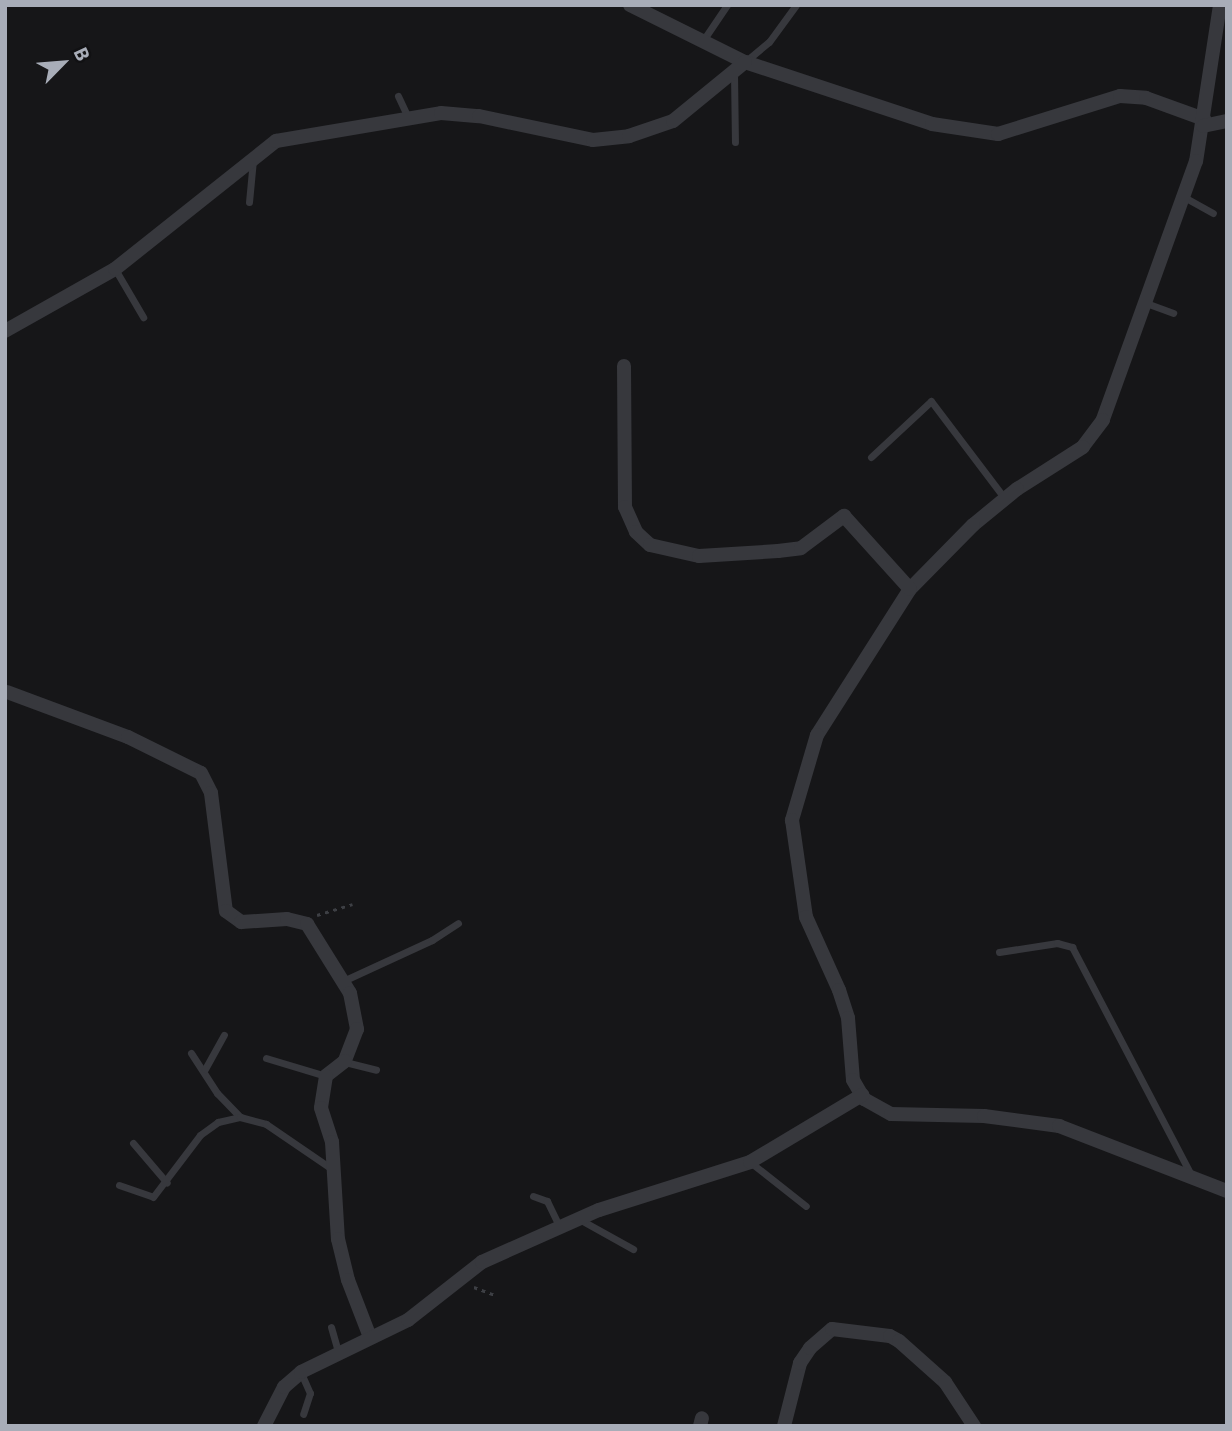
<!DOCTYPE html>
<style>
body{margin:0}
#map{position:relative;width:1232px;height:1431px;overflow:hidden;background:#161618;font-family:"Noto Sans",sans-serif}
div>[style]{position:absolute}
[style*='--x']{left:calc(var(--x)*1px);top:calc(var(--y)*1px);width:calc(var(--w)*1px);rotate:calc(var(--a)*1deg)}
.path>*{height:2.5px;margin-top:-1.25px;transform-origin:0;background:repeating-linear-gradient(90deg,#3d3f44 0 3.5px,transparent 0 8.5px)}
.service>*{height:7px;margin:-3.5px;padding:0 3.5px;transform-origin:3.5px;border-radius:3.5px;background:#37383d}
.minor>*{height:14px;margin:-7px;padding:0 7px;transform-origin:7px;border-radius:7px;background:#37383d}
span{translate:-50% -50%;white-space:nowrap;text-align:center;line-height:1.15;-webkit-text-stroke:6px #111113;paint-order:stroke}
.frame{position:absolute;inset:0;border:7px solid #a8adb8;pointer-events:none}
.north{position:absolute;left:28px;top:28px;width:70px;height:70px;-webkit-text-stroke:5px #111113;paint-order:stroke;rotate:65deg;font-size:19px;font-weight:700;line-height:28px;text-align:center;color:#a8adb8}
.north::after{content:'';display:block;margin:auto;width:24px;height:32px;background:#a8adb8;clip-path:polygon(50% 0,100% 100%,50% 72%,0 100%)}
</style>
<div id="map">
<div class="path">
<div style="--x:317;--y:915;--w:37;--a:-17"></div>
<div style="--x:474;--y:1287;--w:22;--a:21"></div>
</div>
<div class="service">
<div style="--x:704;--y:39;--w:41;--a:-55.9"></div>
<div style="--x:746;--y:61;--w:30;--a:-40"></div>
<div style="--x:769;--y:42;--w:46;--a:-53.9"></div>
<div style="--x:734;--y:73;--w:69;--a:89.2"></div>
<div style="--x:398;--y:96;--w:23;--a:65"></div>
<div style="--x:1184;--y:197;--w:33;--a:29"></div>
<div style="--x:249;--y:202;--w:42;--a:-84.6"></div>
<div style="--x:115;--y:269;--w:56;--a:59.7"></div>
<div style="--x:1146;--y:303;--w:29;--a:20"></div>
<div style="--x:871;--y:457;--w:82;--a:-43"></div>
<div style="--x:931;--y:401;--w:123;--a:52.9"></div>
<div style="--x:999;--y:952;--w:59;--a:-8.8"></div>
<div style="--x:1057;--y:943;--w:16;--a:15"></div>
<div style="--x:1072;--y:947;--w:257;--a:62.4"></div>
<div style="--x:343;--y:981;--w:98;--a:-24.7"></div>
<div style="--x:432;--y:940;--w:31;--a:-33"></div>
<div style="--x:191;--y:1053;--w:48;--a:57"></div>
<div style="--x:217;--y:1093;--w:33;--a:46"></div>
<div style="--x:266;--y:1058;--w:63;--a:16.7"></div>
<div style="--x:345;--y:1062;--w:32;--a:14"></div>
<div style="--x:205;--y:1069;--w:39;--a:-61"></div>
<div style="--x:133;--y:1143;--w:52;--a:49.6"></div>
<div style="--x:750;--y:1162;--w:71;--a:38.2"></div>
<div style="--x:119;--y:1185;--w:36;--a:19"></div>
<div style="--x:153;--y:1197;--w:78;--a:-52.8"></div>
<div style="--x:200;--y:1135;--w:22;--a:-36"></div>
<div style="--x:218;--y:1122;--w:23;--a:-13"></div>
<div style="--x:240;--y:1117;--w:27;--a:15"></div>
<div style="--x:266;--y:1124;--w:80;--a:34.3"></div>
<div style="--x:533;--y:1196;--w:15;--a:20"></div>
<div style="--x:547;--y:1201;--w:28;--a:64"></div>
<div style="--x:579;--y:1219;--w:62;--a:29.1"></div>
<div style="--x:331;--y:1327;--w:26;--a:74"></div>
<div style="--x:301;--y:1373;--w:22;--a:66"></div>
<div style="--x:310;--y:1393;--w:22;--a:108"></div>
</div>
<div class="minor">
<div style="--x:630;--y:5;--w:128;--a:26.4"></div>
<div style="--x:745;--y:62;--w:197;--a:18.3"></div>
<div style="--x:932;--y:124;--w:67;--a:8.6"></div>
<div style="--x:998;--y:134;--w:128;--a:-17.3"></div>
<div style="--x:1120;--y:96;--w:26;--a:4"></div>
<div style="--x:1146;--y:98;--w:62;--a:19.9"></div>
<div style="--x:1220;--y:5;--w:158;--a:98.7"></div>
<div style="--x:1196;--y:161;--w:275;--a:109.8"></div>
<div style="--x:1103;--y:420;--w:34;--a:127"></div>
<div style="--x:1083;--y:447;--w:78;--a:147.5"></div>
<div style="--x:1017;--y:489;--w:57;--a:140.7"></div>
<div style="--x:973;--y:525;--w:90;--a:134.5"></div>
<div style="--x:910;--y:589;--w:173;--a:122.5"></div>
<div style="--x:817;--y:735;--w:89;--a:106.4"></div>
<div style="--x:792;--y:820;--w:98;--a:81.8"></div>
<div style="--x:806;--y:917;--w:80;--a:65.7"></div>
<div style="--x:839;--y:990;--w:29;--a:72"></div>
<div style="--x:848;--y:1018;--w:62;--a:85.4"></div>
<div style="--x:853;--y:1080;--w:22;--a:60"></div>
<div style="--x:864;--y:1099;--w:31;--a:29"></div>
<div style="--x:891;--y:1114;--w:93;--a:1.2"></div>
<div style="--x:984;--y:1116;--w:76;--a:7.6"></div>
<div style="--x:1059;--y:1126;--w:180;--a:21.2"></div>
<div style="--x:1203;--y:126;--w:25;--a:-12"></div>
<div style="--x:5;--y:331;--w:126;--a:-29.4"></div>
<div style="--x:115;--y:269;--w:206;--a:-38.5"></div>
<div style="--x:276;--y:141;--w:167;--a:-9.6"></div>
<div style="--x:441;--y:113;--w:38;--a:5"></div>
<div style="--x:479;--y:116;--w:116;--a:11.9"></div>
<div style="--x:593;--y:140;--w:36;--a:-6"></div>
<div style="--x:629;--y:136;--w:46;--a:-18.8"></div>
<div style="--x:673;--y:121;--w:93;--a:-39.3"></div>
<div style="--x:624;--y:366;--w:141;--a:89.6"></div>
<div style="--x:625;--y:507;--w:27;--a:66"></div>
<div style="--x:636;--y:532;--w:19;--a:43"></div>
<div style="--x:650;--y:545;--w:50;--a:12.7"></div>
<div style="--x:699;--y:556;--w:79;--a:-3.6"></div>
<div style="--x:778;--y:551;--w:23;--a:-7"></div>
<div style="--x:801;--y:548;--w:54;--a:-36.7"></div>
<div style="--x:844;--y:516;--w:98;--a:47.9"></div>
<div style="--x:7;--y:692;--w:129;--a:20.4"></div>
<div style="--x:128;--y:737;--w:81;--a:26.3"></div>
<div style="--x:201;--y:773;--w:22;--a:63"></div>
<div style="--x:211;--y:793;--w:119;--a:82.8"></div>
<div style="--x:226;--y:911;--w:19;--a:36"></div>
<div style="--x:241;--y:922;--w:46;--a:-3.7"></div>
<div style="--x:287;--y:919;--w:21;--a:14"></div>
<div style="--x:307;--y:924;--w:81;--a:58.1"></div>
<div style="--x:350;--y:993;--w:37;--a:79"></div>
<div style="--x:357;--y:1029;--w:34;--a:111"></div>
<div style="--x:345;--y:1061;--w:24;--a:142"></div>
<div style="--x:326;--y:1076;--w:32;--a:99"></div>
<div style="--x:321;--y:1108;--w:36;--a:72"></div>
<div style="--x:332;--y:1142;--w:97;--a:86.5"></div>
<div style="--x:338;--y:1239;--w:42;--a:76.3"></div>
<div style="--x:348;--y:1280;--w:61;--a:68.9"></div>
<div style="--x:264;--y:1426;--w:44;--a:-62.9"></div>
<div style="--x:284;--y:1387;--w:23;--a:-41"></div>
<div style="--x:301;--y:1372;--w:119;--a:-25.9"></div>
<div style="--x:408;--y:1320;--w:94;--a:-38.1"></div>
<div style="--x:482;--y:1262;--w:128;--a:-24"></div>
<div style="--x:599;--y:1210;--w:158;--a:-17.6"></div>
<div style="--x:750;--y:1162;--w:131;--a:-30.9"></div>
<div style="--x:700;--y:1426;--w:8;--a:-76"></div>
<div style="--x:784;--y:1426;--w:65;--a:-75.7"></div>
<div style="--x:800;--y:1363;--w:18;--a:-56"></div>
<div style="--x:810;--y:1348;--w:29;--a:-41"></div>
<div style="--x:832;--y:1329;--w:58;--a:6.9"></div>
<div style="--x:890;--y:1336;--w:10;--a:29"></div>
<div style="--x:899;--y:1341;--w:62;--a:41.7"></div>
<div style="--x:945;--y:1382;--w:53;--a:56.6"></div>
</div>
<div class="frame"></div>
<div class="north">B</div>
</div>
